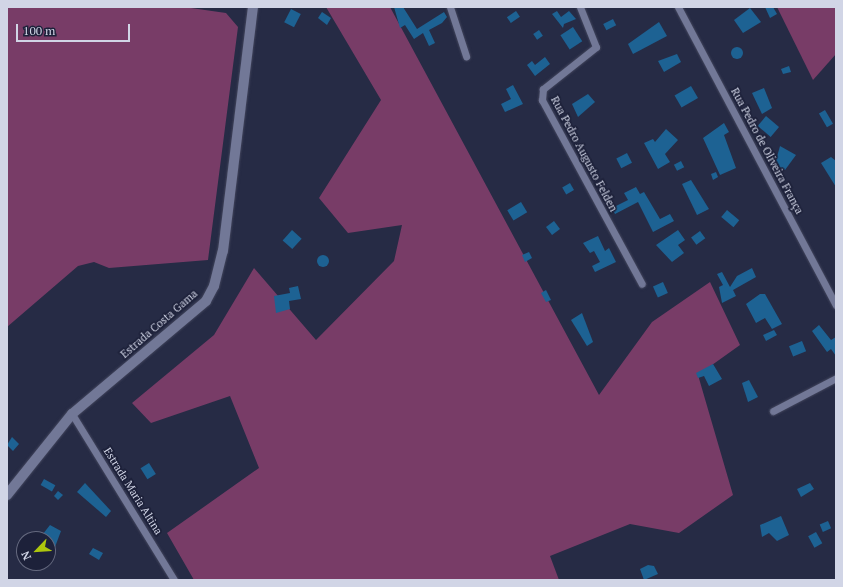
<!DOCTYPE html>
<meta charset="utf-8">
<style>
body{margin:0}
#map{position:relative;width:843px;height:587px;overflow:hidden;background:#262b45;font-family:"PT Serif",serif}
div>[style]{position:absolute}
[style*='--x']{left:calc(var(--x)*1px);top:calc(var(--y)*1px);width:calc(var(--w)*1px);rotate:calc(var(--a)*1deg)}
.green>*{inset:0;background:#783c67}
.building>*{inset:0;background:#1d6293;transform-origin:0 0}
.round{border-radius:50%}
.roads{filter:drop-shadow(0 0 1px #42455c) drop-shadow(0 0 1px #42455c)}
.street>*{height:7px;margin:-3.5px;padding:0 3.5px;transform-origin:3.5px;border-radius:3.5px;background:#727897}
.secondary>*{height:10px;margin:-5px;padding:0 5px;transform-origin:5px;border-radius:5px;background:#727897}
span{translate:-50% -50%;white-space:nowrap;text-align:center;line-height:1.15;-webkit-text-stroke:3.5px #1d213a;paint-order:stroke}
.street-label{font-size:11px;color:#d1d5e6}
.frame{position:absolute;inset:0;border:8px solid #d1d5e6;pointer-events:none}
.north{position:absolute;left:16px;top:531px;width:40px;height:40px;box-sizing:border-box;background:#1d213a;border:1px solid #65697f;border-radius:50%;rotate:245deg;font-size:11px;font-weight:700;line-height:16px;text-align:center;color:#d1d5e6}
.north::after{content:'';display:block;margin:auto;width:14px;height:18px;background:#adc60d;clip-path:polygon(50% 0,100% 100%,50% 72%,0 100%)}
.scale{position:absolute;left:16px;top:24px;width:114px;height:18px;box-sizing:border-box;border:2px solid #d1d5e6;border-top:0;padding-left:5px;font-size:12px;line-height:14px;white-space:nowrap;color:#d1d5e6;-webkit-text-stroke:3px #1d213a;paint-order:stroke}
</style>
<div id="map">
<div class="green">
<div style="clip-path:polygon(7px 7px,184px 7px,226px 13px,238px 27px,208px 260px,109px 268px,94px 262px,78px 266px,7px 327px)"></div>
<div style="clip-path:polygon(326px 7px,390px 7px,599px 395px,652px 322px,710px 282px,740px 345px,698px 375px,733px 495px,679px 533px,630px 524px,550px 556px,559px 580px,194px 580px,167px 533px,259px 468px,230px 396px,151px 423px,132px 403px,214px 335px,254px 268px,316px 340px,394px 261px,402px 225px,348px 233px,319px 198px,381px 100px)"></div>
<div style="clip-path:polygon(777px 7px,836px 7px,836px 54px,813px 80px)"></div>
</div>
<div class="building">
<div style="clip-path:polygon(394px 7px,403px 7px,417px 29px,444px 12px,447px 17px,442px 23px,429px 30px,435px 43px,429px 46px,423px 33px,414px 39px,405px 25px,400px 28px)"></div>
<div style="clip-path:polygon(765px 7px,773px 7px,777px 14px,770px 18px)"></div>
<div style="clip-path:polygon(750px 8px,761px 22px,743px 33px,734px 20px)"></div>
<div style="left:291px;top:9px;width:11px;height:15px;rotate:27deg"></div>
<div style="left:516px;top:11px;width:7px;height:11px;rotate:56deg"></div>
<div style="clip-path:polygon(557px 11px,561px 17px,569px 11px,576px 19px,564px 24px,563px 28px,552px 14px)"></div>
<div style="clip-path:polygon(322px 12px,331px 18px,327px 25px,318px 18px)"></div>
<div style="left:613px;top:19px;width:7px;height:11px;rotate:63deg"></div>
<div style="clip-path:polygon(659px 22px,667px 36px,633px 54px,628px 44px)"></div>
<div style="left:573px;top:27px;width:17px;height:15px;rotate:57deg"></div>
<div style="left:539px;top:30px;width:7px;height:7px;rotate:56deg"></div>
<div class="round" style="left:731px;top:47px;width:12px;height:12px"></div>
<div style="clip-path:polygon(677px 54px,681px 62px,664px 72px,658px 61px)"></div>
<div style="clip-path:polygon(545px 57px,550px 64px,535px 76px,527px 65px,532px 61px,535px 65px)"></div>
<div style="clip-path:polygon(789px 66px,791px 72px,783px 74px,781px 69px)"></div>
<div style="clip-path:polygon(513px 85px,523px 104px,505px 112px,501px 104px,511px 99px,506px 89px)"></div>
<div style="left:691px;top:86px;width:14px;height:19px;rotate:60deg"></div>
<div style="clip-path:polygon(764px 88px,772px 108px,762px 114px,752px 93px)"></div>
<div style="clip-path:polygon(588px 94px,595px 102px,578px 117px,572px 104px)"></div>
<div style="left:825px;top:110px;width:16px;height:7px;rotate:60deg"></div>
<div style="left:766px;top:116px;width:17px;height:13px;rotate:40deg"></div>
<div style="clip-path:polygon(724px 123px,729px 132px,724px 135px,736px 168px,720px 175px,703px 138px)"></div>
<div style="clip-path:polygon(666px 129px,678px 140px,665px 154px,670px 162px,658px 169px,644px 143px,653px 139px,655px 142px)"></div>
<div style="clip-path:polygon(780px 146px,796px 155px,785px 170px,775px 164px)"></div>
<div style="left:627px;top:153px;width:11px;height:12px;rotate:63deg"></div>
<div style="clip-path:polygon(831px 157px,836px 161px,836px 187px,821px 163px)"></div>
<div style="left:681px;top:161px;width:7px;height:8px;rotate:63deg"></div>
<div style="clip-path:polygon(716px 172px,718px 177px,713px 180px,711px 174px)"></div>
<div style="clip-path:polygon(691px 180px,709px 209px,697px 215px,682px 184px)"></div>
<div style="left:570px;top:183px;width:8px;height:9px;rotate:60deg"></div>
<div style="clip-path:polygon(636px 187px,640px 194px,644px 192px,660px 219px,670px 214px,674px 221px,653px 232px,638px 202px,615px 214px,612px 208px,628px 200px,624px 193px)"></div>
<div style="left:521px;top:202px;width:12px;height:16px;rotate:59deg"></div>
<div style="left:727px;top:210px;width:16px;height:9px;rotate:40deg"></div>
<div style="left:554px;top:221px;width:10px;height:10px;rotate:53deg"></div>
<div style="left:292px;top:230px;width:13px;height:14px;rotate:42deg"></div>
<div style="clip-path:polygon(678px 230px,685px 240px,678px 245px,684px 253px,672px 262px,656px 245px)"></div>
<div style="left:700px;top:231px;width:9px;height:11px;rotate:54deg"></div>
<div style="clip-path:polygon(598px 236px,605px 251px,609px 248px,616px 262px,595px 272px,592px 266px,600px 262px,594px 251px,590px 253px,583px 243px)"></div>
<div style="clip-path:polygon(529px 252px,532px 258px,525px 262px,522px 255px)"></div>
<div class="round" style="left:317px;top:255px;width:12px;height:12px"></div>
<div style="clip-path:polygon(752px 268px,756px 277px,733px 290px,736px 296px,722px 303px,719px 287px,723px 285px,717px 274px,722px 272px,730px 287px,737px 276px)"></div>
<div style="left:663px;top:282px;width:12px;height:11px;rotate:66deg"></div>
<div style="clip-path:polygon(298px 286px,301px 299px,289px 301px,290px 309px,276px 313px,274px 296px,290px 293px,289px 288px)"></div>
<div style="clip-path:polygon(546px 290px,551px 300px,546px 302px,541px 293px)"></div>
<div style="clip-path:polygon(760px 294px,765px 294px,782px 324px,772px 329px,765px 318px,756px 323px,746px 304px)"></div>
<div style="clip-path:polygon(582px 313px,593px 342px,587px 346px,571px 320px)"></div>
<div style="clip-path:polygon(819px 325px,831px 340px,836px 337px,836px 356px,831px 349px,827px 352px,812px 331px)"></div>
<div style="clip-path:polygon(774px 330px,777px 335px,766px 341px,763px 335px)"></div>
<div style="left:802px;top:341px;width:11px;height:14px;rotate:68deg"></div>
<div style="clip-path:polygon(713px 364px,722px 379px,709px 386px,704px 376px,698px 378px,696px 373px)"></div>
<div style="clip-path:polygon(749px 380px,758px 397px,748px 402px,742px 383px)"></div>
<div style="clip-path:polygon(12px 437px,19px 444px,13px 451px,7px 445px)"></div>
<div style="left:149px;top:463px;width:13px;height:10px;rotate:58deg"></div>
<div style="left:44px;top:479px;width:13px;height:7px;rotate:29deg"></div>
<div style="clip-path:polygon(85px 483px,111px 511px,106px 517px,77px 492px)"></div>
<div style="clip-path:polygon(810px 483px,814px 489px,801px 497px,797px 489px)"></div>
<div style="clip-path:polygon(58px 491px,63px 495px,58px 500px,54px 496px)"></div>
<div style="clip-path:polygon(781px 516px,789px 535px,777px 541px,769px 533px,762px 537px,760px 525px)"></div>
<div style="left:828px;top:521px;width:8px;height:9px;rotate:67deg"></div>
<div style="clip-path:polygon(50px 525px,61px 531px,55px 547px,48px 543px,48px 539px,39px 539px)"></div>
<div style="left:816px;top:532px;width:13px;height:9px;rotate:61deg"></div>
<div style="clip-path:polygon(93px 548px,103px 553px,99px 560px,89px 554px)"></div>
<div style="clip-path:polygon(648px 565px,654px 566px,658px 574px,644px 580px,640px 569px)"></div>
</div>
<div class="roads">
<div class="street">
<div style="--x:450;--y:7;--w:52;--a:71.9"></div>
<div style="--x:580;--y:7;--w:43;--a:68.2"></div>
<div style="--x:596;--y:47;--w:68;--a:141.6"></div>
<div style="--x:543;--y:89;--w:11;--a:95"></div>
<div style="--x:542;--y:100;--w:209;--a:61.5"></div>
<div style="--x:678;--y:7;--w:337;--a:62.1"></div>
<div style="--x:773;--y:411;--w:71;--a:-27.6"></div>
<div style="--x:72;--y:414;--w:195;--a:58.4"></div>
</div>
<div class="secondary">
<div style="--x:7;--y:495;--w:104;--a:-51.3"></div>
<div style="--x:72;--y:414;--w:175;--a:-40.1"></div>
<div style="--x:206;--y:301;--w:17;--a:-62"></div>
<div style="--x:214;--y:286;--w:36;--a:-76"></div>
<div style="--x:223;--y:251;--w:246;--a:-83"></div>
</div>
</div>
<div class="street-label">
<span style="left:767px;top:151px;rotate:62deg">Rua Pedro de Oliveira França</span>
<span style="left:584px;top:154px;rotate:62deg">Rua Pedro Augusto Felden</span>
<span style="left:159px;top:324px;rotate:-41deg">Estrada Costa Gama</span>
<span style="left:133px;top:491px;rotate:58deg">Estrada Maria Altina</span>
</div>
<div class="frame"></div>
<div class="north">N</div>
<div class="scale">100 m</div>
</div>
